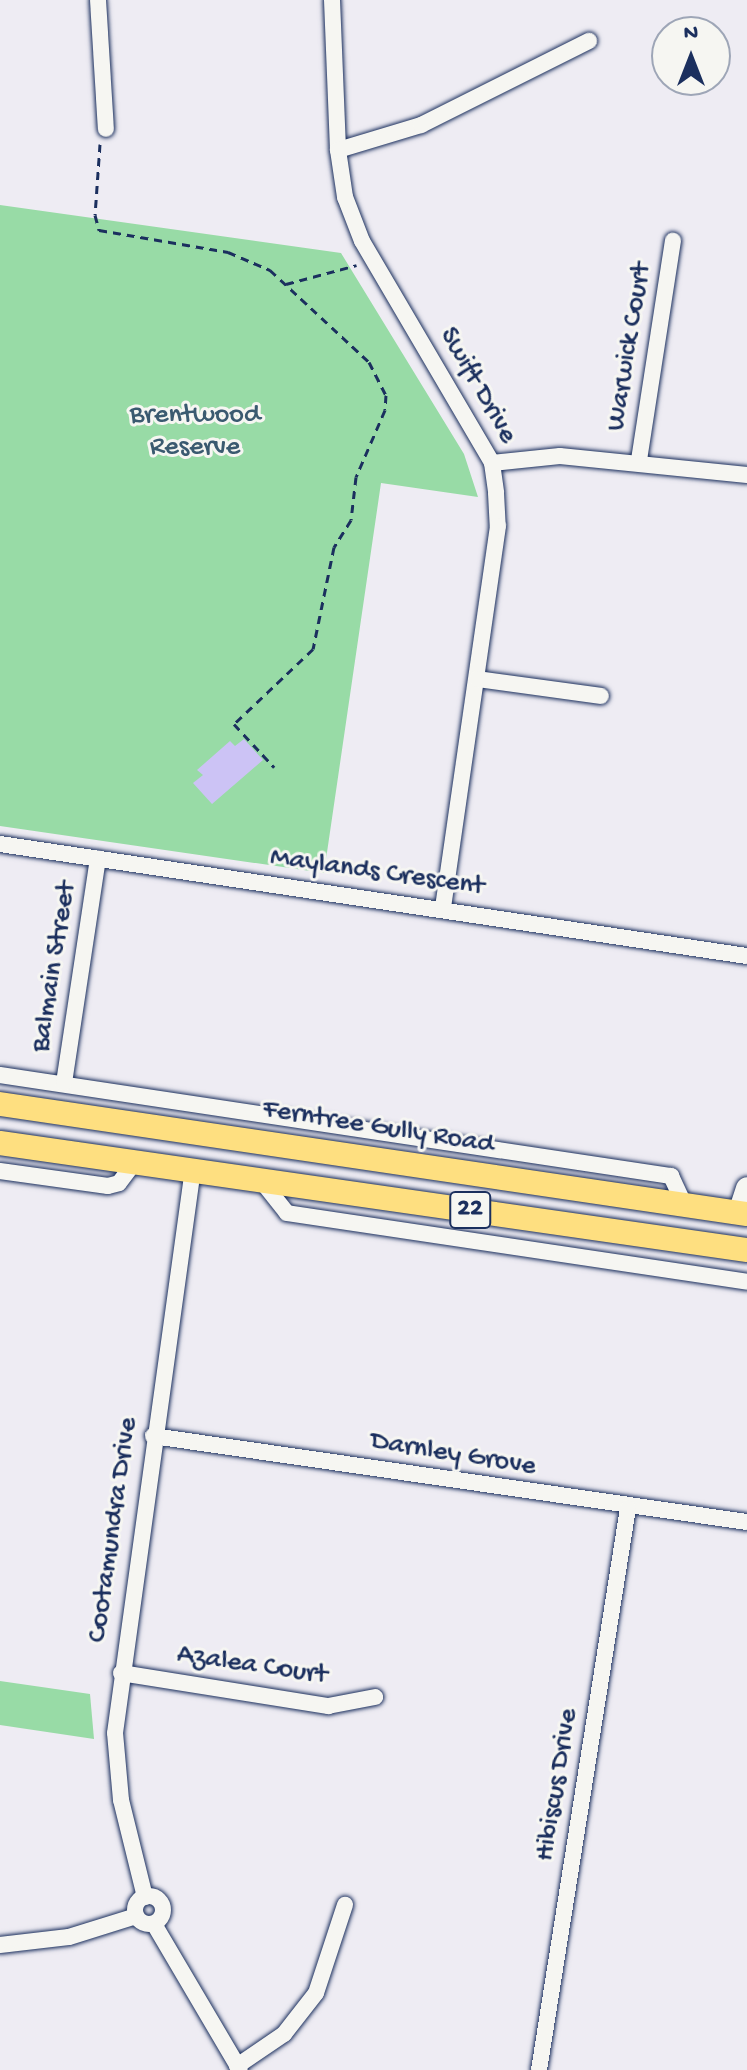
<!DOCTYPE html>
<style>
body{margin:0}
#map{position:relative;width:747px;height:2070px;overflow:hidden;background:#eeecf3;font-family:"Gochi Hand",sans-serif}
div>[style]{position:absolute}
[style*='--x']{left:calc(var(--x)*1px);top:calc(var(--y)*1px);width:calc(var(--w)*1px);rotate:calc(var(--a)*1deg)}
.green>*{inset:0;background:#98dba6}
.building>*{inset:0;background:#ccc3f5}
.path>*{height:3px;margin-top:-1.5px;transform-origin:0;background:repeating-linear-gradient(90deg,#1b2f5e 0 8px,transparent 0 14px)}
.roads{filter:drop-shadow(0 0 2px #1b2f5e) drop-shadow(0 0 2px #1b2f5e)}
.street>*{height:16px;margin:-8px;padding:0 8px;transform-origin:8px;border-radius:8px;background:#f6f6f2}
.street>.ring{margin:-8px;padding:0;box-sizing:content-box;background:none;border:16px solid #f6f6f2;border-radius:50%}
.secondary>*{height:22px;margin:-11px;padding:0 11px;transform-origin:11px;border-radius:11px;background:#f6f6f2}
.primary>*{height:24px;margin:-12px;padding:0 12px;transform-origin:12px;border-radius:12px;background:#fedf80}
span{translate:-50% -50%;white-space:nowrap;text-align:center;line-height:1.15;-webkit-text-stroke:6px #f6f6f2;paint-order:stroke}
.shield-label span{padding:2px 6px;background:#f6f6f2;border:2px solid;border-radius:6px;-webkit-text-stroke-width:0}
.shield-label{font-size:26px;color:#1b2f5e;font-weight:700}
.street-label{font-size:28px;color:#1b2f5e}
.park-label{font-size:28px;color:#3a5a70}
.north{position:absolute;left:651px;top:16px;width:80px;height:80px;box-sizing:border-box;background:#f6f6f2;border:2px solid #9ea6b7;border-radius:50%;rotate:0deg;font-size:22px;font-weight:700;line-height:32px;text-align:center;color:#1b2f5e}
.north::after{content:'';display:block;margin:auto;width:28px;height:36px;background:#1b2f5e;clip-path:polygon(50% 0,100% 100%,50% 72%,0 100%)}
</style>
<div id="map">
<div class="green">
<div style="clip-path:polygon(0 205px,341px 253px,464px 454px,478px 497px,381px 483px,324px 873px,0 826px)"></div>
<div style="clip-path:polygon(0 1681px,90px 1694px,94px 1739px,0 1725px)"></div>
</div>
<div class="building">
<div style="clip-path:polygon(244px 739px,263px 760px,212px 804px,193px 783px,203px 775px,197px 770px,230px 741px,235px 746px)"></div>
</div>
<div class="path">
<div style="--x:100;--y:144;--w:71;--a:94"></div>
<div style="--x:95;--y:215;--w:16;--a:75"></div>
<div style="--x:99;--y:230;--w:131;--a:9.7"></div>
<div style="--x:228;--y:252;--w:46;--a:23.2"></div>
<div style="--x:270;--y:270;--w:135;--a:42.9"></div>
<div style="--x:369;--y:362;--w:37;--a:63"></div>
<div style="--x:386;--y:395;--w:15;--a:94"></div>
<div style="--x:385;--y:410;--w:73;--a:113.4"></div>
<div style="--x:356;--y:477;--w:43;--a:96.6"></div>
<div style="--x:351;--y:520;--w:32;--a:122"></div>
<div style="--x:334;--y:547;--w:104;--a:101.6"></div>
<div style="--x:313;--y:649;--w:109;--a:136.5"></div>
<div style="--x:234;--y:724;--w:59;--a:47.1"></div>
<div style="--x:286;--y:284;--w:73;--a:-15"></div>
</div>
<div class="roads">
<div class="street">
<div style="--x:98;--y:0;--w:129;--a:86.5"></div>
<div style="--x:332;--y:0;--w:150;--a:87.7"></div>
<div style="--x:338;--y:150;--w:48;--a:81.5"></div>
<div style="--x:345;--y:197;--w:47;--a:68.9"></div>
<div style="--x:362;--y:241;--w:257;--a:59.6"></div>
<div style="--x:492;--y:463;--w:30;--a:82"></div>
<div style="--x:496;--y:493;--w:33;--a:87"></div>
<div style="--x:498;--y:526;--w:386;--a:98.2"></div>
<div style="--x:338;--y:150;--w:87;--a:-16.8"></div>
<div style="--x:421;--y:125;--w:188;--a:-26.6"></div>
<div style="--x:639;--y:460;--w:222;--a:-81.2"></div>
<div style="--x:492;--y:463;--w:68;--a:-5.9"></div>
<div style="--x:560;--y:456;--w:188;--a:5.8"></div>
<div style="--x:477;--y:679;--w:125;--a:7.8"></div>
<div style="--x:0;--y:844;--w:755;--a:8.53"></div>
<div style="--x:0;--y:1075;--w:679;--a:8.56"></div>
<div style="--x:671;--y:1176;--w:31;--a:65"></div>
<div style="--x:64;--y:1083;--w:227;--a:-81.4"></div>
<div style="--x:0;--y:1171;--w:109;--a:7.9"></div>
<div style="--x:108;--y:1186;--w:11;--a:-15"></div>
<div style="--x:119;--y:1183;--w:26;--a:-53"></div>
<div style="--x:260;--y:1179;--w:43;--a:51.5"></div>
<div style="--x:287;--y:1213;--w:465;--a:8.5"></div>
<div style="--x:153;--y:1436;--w:600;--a:8.24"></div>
<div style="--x:121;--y:1673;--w:210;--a:9.1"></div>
<div style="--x:328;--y:1706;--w:48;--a:-10.8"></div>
<div class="ring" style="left:135px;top:1896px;width:12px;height:12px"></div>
<div style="--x:145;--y:1897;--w:100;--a:-103.9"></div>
<div style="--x:121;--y:1800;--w:67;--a:-95.1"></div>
<div style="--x:115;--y:1733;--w:569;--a:-82.13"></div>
<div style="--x:154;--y:1924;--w:169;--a:59.5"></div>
<div style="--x:0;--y:1945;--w:69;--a:-6.6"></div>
<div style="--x:69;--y:1937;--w:70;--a:-17.4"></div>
<div style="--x:237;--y:2066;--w:57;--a:-34.2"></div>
<div style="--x:284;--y:2034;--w:52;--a:-52"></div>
<div style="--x:316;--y:1993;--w:93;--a:-71.8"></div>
<div style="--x:539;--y:2070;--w:569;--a:-81"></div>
</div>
<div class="secondary">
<div style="--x:739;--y:1213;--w:26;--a:-72"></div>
</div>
<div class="primary">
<div style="--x:0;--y:1104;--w:755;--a:8.38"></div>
<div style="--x:0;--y:1143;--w:755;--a:8.15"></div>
</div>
</div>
<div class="shield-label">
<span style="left:470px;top:1210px">22</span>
</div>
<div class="street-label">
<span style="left:630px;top:347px;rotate:-81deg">Warwick Court</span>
<span style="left:477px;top:386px;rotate:60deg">Swift Drive</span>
<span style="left:377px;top:873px;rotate:8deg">Maylands Crescent</span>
<span style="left:55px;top:967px;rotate:-81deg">Balmain Street</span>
<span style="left:378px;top:1128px;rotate:9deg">Ferntree Gully Road</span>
<span style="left:453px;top:1455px;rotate:9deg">Darnley Grove</span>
<span style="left:114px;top:1530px;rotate:-82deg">Cootamundra Drive</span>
<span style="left:252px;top:1666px;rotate:8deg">Azalea Court</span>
<span style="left:558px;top:1785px;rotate:-81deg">Hibiscus Drive</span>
</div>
<div class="park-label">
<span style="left:195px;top:432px">Brentwood<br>Reserve</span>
</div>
<div class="north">N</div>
</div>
